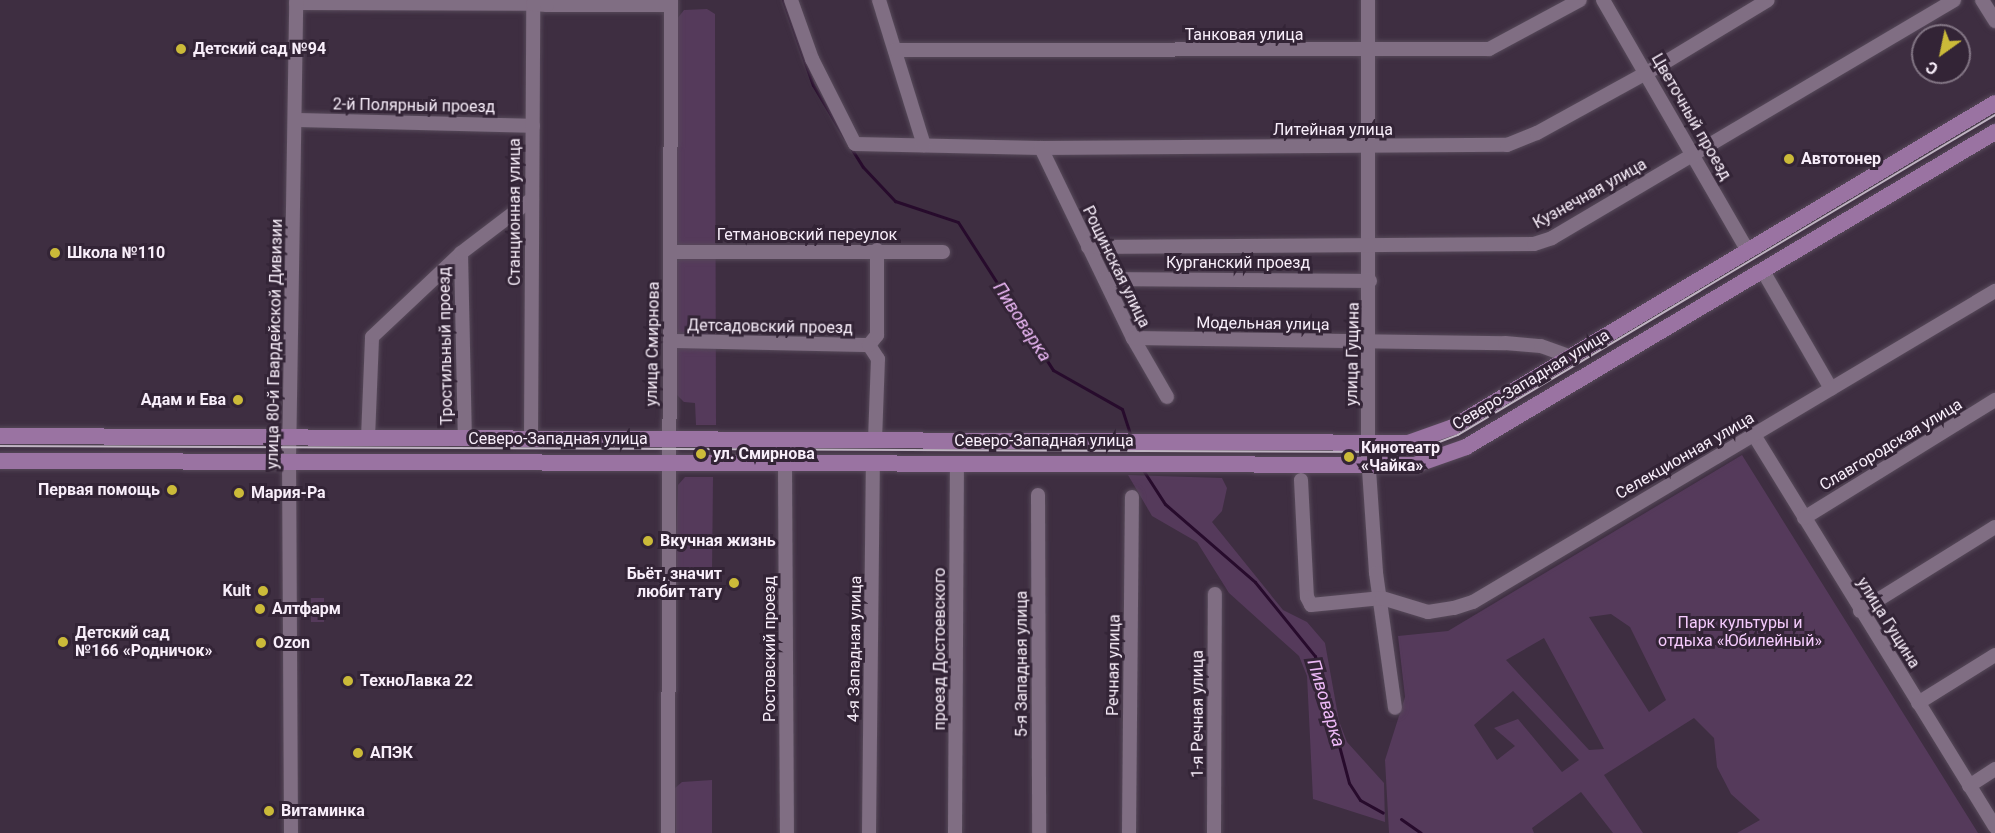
<!DOCTYPE html>
<meta charset="utf-8">
<style>
body{margin:0}
#map{position:relative;width:1995px;height:833px;overflow:hidden;background:#3e2e41;font-family:Roboto,sans-serif}
div>[style]{position:absolute}
[style*='--x']{left:calc(var(--x)*1px);top:calc(var(--y)*1px);width:calc(var(--w)*1px);rotate:calc(var(--a)*1deg)}
.green>*{inset:0;background:#553a5b;transform-origin:0 0}
.stream>*{height:3px;margin:-1.5px;padding:0 1.5px;transform-origin:1.5px;border-radius:1.5px;background:#270b2c}
.roads{filter:drop-shadow(0 0 2px #574a5a) drop-shadow(0 0 2px #574a5a)}
.minor>*{height:14px;margin:-7px;padding:0 7px;transform-origin:7px;border-radius:7px;background:#806e83}
.major>*{height:16px;margin:-8px;padding:0 8px;transform-origin:8px;border-radius:8px;background:#9a73a2}
.tram>*{height:1.5px;margin:-0.75px;padding:0 0.75px;transform-origin:0.75px;border-radius:0.75px;background:#c0b4c3}
.dots>*{width:16px;height:16px;translate:-50% -50%;box-sizing:border-box;border:3px solid #332436;border-radius:50%}
span{translate:-50% -50%;white-space:nowrap;text-align:center;line-height:1.15;-webkit-text-stroke:6px #332436;paint-order:stroke}
.street-label{font-size:16px;color:#f8eefa}
.poi-label{font-size:16px;color:#f8eefa;font-weight:700}
.left{translate:0 -50%;text-align:left}
.right{translate:-100% -50%;text-align:right}
.park-label{font-size:16px;color:#f5cbfd}
.water-label{font-size:18px;color:#edb9f7;font-style:italic}
.north{position:absolute;left:1911px;top:24px;width:60px;height:60px;box-sizing:border-box;background:#332436;border:2px solid #827584;border-radius:50%;rotate:213deg;font-size:16px;font-weight:700;line-height:24px;text-align:center;color:#f8eefa}
.north::after{content:'';display:block;margin:auto;width:21px;height:27px;background:#cbba39;clip-path:polygon(50% 0,100% 100%,50% 72%,0 100%)}
</style>
<div id="map">
<div class="green">
<div style="clip-path:polygon(707px 9px,715px 14px,716px 425px,696px 425px,695px 403px,684px 402px,677px 395px,677px 19px,684px 10px)"></div>
<div style="clip-path:polygon(evenodd,1742px 455px,1978px 833px,1737px 833px,1760px 820px,1731px 794px,1717px 767px,1714px 738px,1694px 718px,1604px 775px,1643px 833px,1613px 833px,1581px 792px,1532px 828px,1534px 833px,1389px 833px,1385px 760px,1405px 697px,1398px 636px,1448px 631px,1742px 455px,1611px 614px,1630px 627px,1666px 700px,1649px 712px,1589px 617px,1611px 614px,1742px 455px,1544px 638px,1604px 749px,1589px 750px,1506px 660px,1544px 638px,1742px 455px,1513px 691px,1579px 760px,1562px 772px,1518px 719px,1494px 728px,1515px 746px,1497px 760px,1474px 725px,1513px 691px)"></div>
<div style="clip-path:polygon(1128px 475px,1222px 478px,1227px 488px,1222px 511px,1212px 522px,1283px 610px,1307px 622px,1325px 643px,1339px 721px,1347px 742px,1384px 783px,1385px 822px,1313px 799px,1307px 676px,1299px 656px,1229px 593px,1197px 542px,1152px 516px)"></div>
<div style="clip-path:polygon(685px 477px,713px 477px,712px 574px,686px 574px,675px 567px,678px 485px)"></div>
<div style="left:311px;top:598px;width:13px;height:24px"></div>
<div style="clip-path:polygon(712px 780px,712px 833px,676px 833px,675px 788px,682px 782px)"></div>
</div>
<div class="stream">
<div style="--x:783;--y:0;--w:90;--a:70.6"></div>
<div style="--x:813;--y:85;--w:61;--a:59.2"></div>
<div style="--x:851;--y:148;--w:22;--a:58"></div>
<div style="--x:863;--y:167;--w:47;--a:46.7"></div>
<div style="--x:895;--y:201;--w:66;--a:18.4"></div>
<div style="--x:958;--y:222;--w:176;--a:57.3"></div>
<div style="--x:1053;--y:370;--w:79;--a:29.5"></div>
<div style="--x:1122;--y:409;--w:28;--a:72"></div>
<div style="--x:1143;--y:470;--w:40;--a:57.1"></div>
<div style="--x:1165;--y:504;--w:119;--a:40.9"></div>
<div style="--x:1255;--y:582;--w:95;--a:51"></div>
<div style="--x:1315;--y:656;--w:131;--a:75"></div>
<div style="--x:1349;--y:783;--w:20;--a:57"></div>
<div style="--x:1360;--y:800;--w:26;--a:29"></div>
<div style="--x:1401;--y:819;--w:24;--a:35"></div>
</div>
<div class="roads">
<div class="minor">
<div style="--x:791;--y:0;--w:63;--a:70.4"></div>
<div style="--x:812;--y:59;--w:95;--a:63.2"></div>
<div style="--x:855;--y:144;--w:186;--a:1.2"></div>
<div style="--x:1041;--y:148;--w:466;--a:-0.4"></div>
<div style="--x:1507;--y:145;--w:32;--a:-22"></div>
<div style="--x:1537;--y:133;--w:139;--a:-28.8"></div>
<div style="--x:1659;--y:66;--w:127;--a:-31.2"></div>
<div style="--x:879;--y:0;--w:152;--a:72.8"></div>
<div style="--x:1368;--y:0;--w:455;--a:90"></div>
<div style="--x:1368;--y:455;--w:118;--a:86.1"></div>
<div style="--x:1376;--y:573;--w:136;--a:82"></div>
<div style="--x:1603;--y:0;--w:290;--a:60"></div>
<div style="--x:1982;--y:0;--w:25;--a:58"></div>
<div style="--x:296;--y:3;--w:237;--a:0.2"></div>
<div style="--x:547;--y:5;--w:124;--a:0"></div>
<div style="--x:895;--y:50;--w:594;--a:-0.1"></div>
<div style="--x:1489;--y:49;--w:103;--a:-28.3"></div>
<div style="--x:295;--y:120;--w:238;--a:1.4"></div>
<div style="--x:1041;--y:148;--w:211;--a:64.2"></div>
<div style="--x:1133;--y:338;--w:68;--a:60"></div>
<div style="--x:1088;--y:247;--w:446;--a:-0.4"></div>
<div style="--x:1534;--y:244;--w:19;--a:-18"></div>
<div style="--x:1552;--y:238;--w:467;--a:-30.6"></div>
<div style="--x:671;--y:252;--w:272;--a:0"></div>
<div style="--x:461;--y:253;--w:186;--a:88.8"></div>
<div style="--x:1763;--y:271;--w:136;--a:60"></div>
<div style="--x:1105;--y:279;--w:265;--a:0.4"></div>
<div style="--x:1133;--y:338;--w:372;--a:0.8"></div>
<div style="--x:1505;--y:343;--w:36;--a:5"></div>
<div style="--x:1541;--y:346;--w:32;--a:20"></div>
<div style="--x:670;--y:341;--w:199;--a:1.2"></div>
<div style="--x:1754;--y:435;--w:460;--a:58.4"></div>
<div style="--x:368;--y:438;--w:101;--a:-87.7"></div>
<div style="--x:372;--y:337;--w:122;--a:-43.3"></div>
<div style="--x:461;--y:253;--w:89;--a:-37.3"></div>
<div style="--x:531;--y:439;--w:435;--a:-89.7"></div>
<div style="--x:533;--y:4;--w:14;--a:4"></div>
<div style="--x:547;--y:5;--w:5;--a:-90"></div>
<div style="--x:875;--y:440;--w:81;--a:-87.9"></div>
<div style="--x:878;--y:359;--w:17;--a:-123"></div>
<div style="--x:869;--y:345;--w:13;--a:-51"></div>
<div style="--x:877;--y:335;--w:85;--a:-90"></div>
<div style="--x:785;--y:464;--w:369;--a:89.7"></div>
<div style="--x:1301;--y:480;--w:117;--a:87.1"></div>
<div style="--x:1307;--y:597;--w:9;--a:63"></div>
<div style="--x:1311;--y:605;--w:71;--a:-5.6"></div>
<div style="--x:1382;--y:598;--w:48;--a:16.9"></div>
<div style="--x:1428;--y:612;--w:26;--a:-9"></div>
<div style="--x:1454;--y:608;--w:20;--a:-18"></div>
<div style="--x:1473;--y:602;--w:608;--a:-30.79"></div>
<div style="--x:1038;--y:495;--w:338;--a:89.8"></div>
<div style="--x:1804;--y:518;--w:225;--a:-31.7"></div>
<div style="--x:1860;--y:611;--w:159;--a:-31.9"></div>
<div style="--x:1918;--y:703;--w:91;--a:-31.9"></div>
<div style="--x:1969;--y:786;--w:31;--a:-33"></div>
<div style="--x:291;--y:833;--w:371;--a:-90.3"></div>
<div style="--x:289;--y:462;--w:462;--a:-89.1"></div>
<div style="--x:668;--y:833;--w:833;--a:-89.79"></div>
<div style="--x:869;--y:833;--w:368;--a:-89.4"></div>
<div style="--x:955;--y:833;--w:368;--a:-89.7"></div>
<div style="--x:1129;--y:833;--w:336;--a:-89.5"></div>
<div style="--x:1214;--y:833;--w:239;--a:-89.8"></div>
</div>
<div class="major">
<div style="--x:0;--y:436;--w:1408;--a:0.28"></div>
<div style="--x:1408;--y:443;--w:48;--a:-19.6"></div>
<div style="--x:1453;--y:427;--w:631;--a:-30.87"></div>
<div style="--x:0;--y:461;--w:1415;--a:0.16"></div>
<div style="--x:1415;--y:465;--w:54;--a:-19.4"></div>
<div style="--x:1466;--y:447;--w:616;--a:-30.77"></div>
</div>
</div>
<div class="tram">
<div style="--x:0;--y:446;--w:1391;--a:0.25"></div>
<div style="--x:1391;--y:452;--w:33;--a:-7"></div>
<div style="--x:1424;--y:448;--w:36;--a:-21"></div>
<div style="--x:1458;--y:435;--w:625;--a:-30.79"></div>
</div>
<div class="dots">
<div style="left:181px;top:49px;background:#cbba39"></div>
<div style="left:1789px;top:159px;background:#cbba39"></div>
<div style="left:55px;top:253px;background:#cbba39"></div>
<div style="left:238px;top:400px;background:#cbba39"></div>
<div style="left:701px;top:454px;background:#cbba39"></div>
<div style="left:1349px;top:457px;background:#cbba39"></div>
<div style="left:172px;top:490px;background:#cbba39"></div>
<div style="left:239px;top:493px;background:#cbba39"></div>
<div style="left:648px;top:541px;background:#cbba39"></div>
<div style="left:734px;top:583px;background:#cbba39"></div>
<div style="left:263px;top:591px;background:#cbba39"></div>
<div style="left:260px;top:609px;background:#cbba39"></div>
<div style="left:63px;top:642px;background:#cbba39"></div>
<div style="left:261px;top:643px;background:#cbba39"></div>
<div style="left:348px;top:681px;background:#cbba39"></div>
<div style="left:358px;top:753px;background:#cbba39"></div>
<div style="left:269px;top:811px;background:#cbba39"></div>
</div>
<div class="street-label">
<span style="left:1244px;top:35px">Танковая улица</span>
<span style="left:414px;top:106px;rotate:1deg">2-й Полярный проезд</span>
<span style="left:1691px;top:117px;rotate:60deg">Цветочный проезд</span>
<span style="left:1333px;top:130px">Литейная улица</span>
<span style="left:1590px;top:194px;rotate:-29deg">Кузнечная улица</span>
<span style="left:515px;top:212px;rotate:-90deg">Станционная улица</span>
<span style="left:807px;top:235px">Гетмановский переулок</span>
<span style="left:1238px;top:263px">Курганский проезд</span>
<span style="left:1116px;top:267px;rotate:64deg">Рощинская улица</span>
<span style="left:1263px;top:324px;rotate:1deg">Модельная улица</span>
<span style="left:770px;top:327px;rotate:1deg">Детсадовский проезд</span>
<span style="left:275px;top:344px;rotate:-89deg">улица 80-й Гвардейской Дивизии</span>
<span style="left:653px;top:344px;rotate:-89deg">улица Смирнова</span>
<span style="left:446px;top:346px;rotate:-91deg">Тростильный проезд</span>
<span style="left:1353px;top:354px;rotate:-89deg">улица Гущина</span>
<span style="left:1531px;top:380px;rotate:-31deg">Северо-Западная улица</span>
<span style="left:558px;top:439px">Северо-Западная улица</span>
<span style="left:1044px;top:441px">Северо-Западная улица</span>
<span style="left:1891px;top:445px;rotate:-31deg">Славгородская улица</span>
<span style="left:1685px;top:456px;rotate:-30deg">Селекционная улица</span>
<span style="left:1888px;top:623px;rotate:58deg">улица Гущина</span>
<span style="left:770px;top:649px;rotate:-90deg">Ростовский проезд</span>
<span style="left:855px;top:649px;rotate:-89deg">4-я Западная улица</span>
<span style="left:940px;top:649px;rotate:-90deg">проезд Достоевского</span>
<span style="left:1022px;top:664px;rotate:-90deg">5-я Западная улица</span>
<span style="left:1114px;top:665px;rotate:-89deg">Речная улица</span>
<span style="left:1198px;top:714px;rotate:-90deg">1-я Речная улица</span>
</div>
<div class="poi-label">
<span class="left" style="left:193px;top:49px">Детский сад №94</span>
<span class="left" style="left:1801px;top:159px">Автотонер</span>
<span class="left" style="left:67px;top:253px">Школа №110</span>
<span class="right" style="left:226px;top:400px">Адам и Ева</span>
<span class="left" style="left:1361px;top:457px">Кинотеатр<br>«Чайка»</span>
<span class="left" style="left:713px;top:454px">ул. Смирнова</span>
<span class="right" style="left:160px;top:490px">Первая помощь</span>
<span class="left" style="left:251px;top:493px">Мария-Ра</span>
<span class="left" style="left:660px;top:541px">Вкучная жизнь</span>
<span class="right" style="left:722px;top:583px">Бьёт, значит<br>любит тату</span>
<span class="right" style="left:251px;top:591px">Kult</span>
<span class="left" style="left:272px;top:609px">Алтфарм</span>
<span class="left" style="left:75px;top:642px">Детский сад<br>№166 «Родничок»</span>
<span class="left" style="left:273px;top:643px">Ozon</span>
<span class="left" style="left:360px;top:681px">ТехноЛавка 22</span>
<span class="left" style="left:370px;top:753px">АПЭК</span>
<span class="left" style="left:281px;top:811px">Витаминка</span>
</div>
<div class="park-label">
<span style="left:1740px;top:632px">Парк культуры и<br>отдыха «Юбилейный»</span>
</div>
<div class="water-label">
<span style="left:1022px;top:322px;rotate:57deg">Пивоварка</span>
<span style="left:1326px;top:703px;rotate:73deg">Пивоварка</span>
</div>
<div class="north">С</div>
</div>
